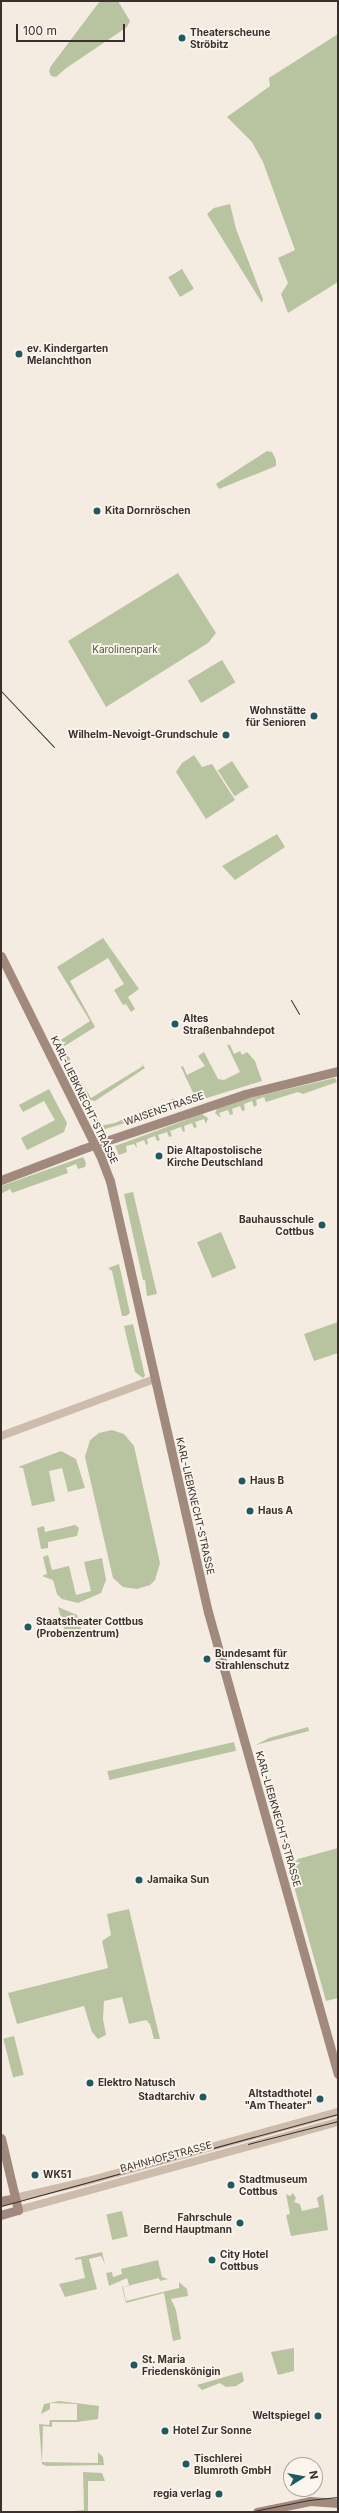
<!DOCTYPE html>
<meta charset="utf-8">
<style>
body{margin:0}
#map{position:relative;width:339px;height:2513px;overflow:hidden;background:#f4ebe1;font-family:Inter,sans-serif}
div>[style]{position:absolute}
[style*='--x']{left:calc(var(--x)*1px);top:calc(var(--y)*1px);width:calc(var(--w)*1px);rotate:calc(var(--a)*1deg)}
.green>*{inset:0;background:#b8c4a0;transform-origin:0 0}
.tertiary>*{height:8px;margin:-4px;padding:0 4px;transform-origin:4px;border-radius:4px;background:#cdbbac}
.secondary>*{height:9px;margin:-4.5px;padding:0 4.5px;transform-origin:4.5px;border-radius:4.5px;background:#a18a7d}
.tram>*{height:1px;margin:-0.5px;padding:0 0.5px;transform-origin:0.5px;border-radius:0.5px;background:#3b302b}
.dots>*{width:11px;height:11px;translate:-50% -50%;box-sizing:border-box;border:2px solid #fbf5ee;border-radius:50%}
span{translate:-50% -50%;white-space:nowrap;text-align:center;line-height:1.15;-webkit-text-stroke:3.5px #fbf5ee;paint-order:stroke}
.poi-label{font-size:10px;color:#3b302b;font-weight:700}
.left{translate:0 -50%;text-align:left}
.right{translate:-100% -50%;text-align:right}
.park-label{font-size:10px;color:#4a5a2e}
.street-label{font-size:10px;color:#3b302b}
.frame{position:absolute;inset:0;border:2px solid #3b302b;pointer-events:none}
.north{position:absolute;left:283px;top:2457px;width:40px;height:40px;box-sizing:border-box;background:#fbf5ee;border:1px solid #aea6a0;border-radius:50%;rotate:79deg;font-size:11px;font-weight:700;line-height:16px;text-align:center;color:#3b302b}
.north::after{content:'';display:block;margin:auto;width:14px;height:18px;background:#1f5a5e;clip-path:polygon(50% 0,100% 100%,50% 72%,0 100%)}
.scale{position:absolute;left:16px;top:24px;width:109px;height:18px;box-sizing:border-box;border:2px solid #3b302b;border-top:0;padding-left:5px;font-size:12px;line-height:14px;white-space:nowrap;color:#3b302b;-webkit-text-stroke:3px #fbf5ee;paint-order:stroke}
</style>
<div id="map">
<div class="green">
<div style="clip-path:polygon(100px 1px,118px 1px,130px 21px,127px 27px,65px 69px,56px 77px,51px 76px,49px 71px,51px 66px)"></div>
<div style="clip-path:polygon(338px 34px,338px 282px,288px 313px,281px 294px,288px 283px,278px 258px,295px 250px,263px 162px,252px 142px,227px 117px,270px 86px,269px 78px)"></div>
<div style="clip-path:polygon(230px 204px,236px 229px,263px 299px,262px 303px,207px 214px,214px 208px)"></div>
<div style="left:182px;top:269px;width:23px;height:16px;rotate:59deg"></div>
<div style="clip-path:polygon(267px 451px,272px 452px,276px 460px,276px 466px,219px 489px,216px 484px)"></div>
<div style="clip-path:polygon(178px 573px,216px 633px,208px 643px,106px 707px,68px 641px)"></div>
<div style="left:222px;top:660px;width:26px;height:40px;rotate:59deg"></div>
<div style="clip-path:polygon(194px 755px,202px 767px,212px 764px,235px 800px,206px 819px,176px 772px,182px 763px)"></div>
<div style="left:232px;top:761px;width:31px;height:17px;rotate:57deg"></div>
<div style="clip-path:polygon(277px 834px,285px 847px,235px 880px,222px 866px)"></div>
<div style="clip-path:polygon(103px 938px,139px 989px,128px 997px,135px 1009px,131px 1012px,126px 1004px,123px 1005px,114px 990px,124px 984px,108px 958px,70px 981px,95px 1027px,63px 1047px,70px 1059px,67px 1065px,56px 1043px,90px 1021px,57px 967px)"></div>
<div style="clip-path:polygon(227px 1045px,230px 1045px,234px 1054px,240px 1051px,242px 1055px,247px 1052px,255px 1061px,262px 1081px,197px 1101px,181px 1067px,183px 1066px,187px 1075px,205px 1066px,198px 1056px,204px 1052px,218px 1079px,224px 1080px,240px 1072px)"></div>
<div style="clip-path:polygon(140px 1061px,145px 1068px,95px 1101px,90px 1100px,89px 1107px,93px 1108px,100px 1126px,115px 1123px,153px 1106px,158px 1110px,175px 1105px,171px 1099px,174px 1099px,178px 1107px,102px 1130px,97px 1128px,73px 1078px,78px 1076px,91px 1098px,143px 1066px)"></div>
<div style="clip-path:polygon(335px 1078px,337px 1082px,303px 1094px,298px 1092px,266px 1102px,264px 1097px,256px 1100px,257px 1105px,254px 1107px,252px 1101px,244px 1104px,245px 1110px,242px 1111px,240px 1106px,232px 1109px,233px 1114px,230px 1115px,228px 1110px,219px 1113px,221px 1118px,215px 1113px,217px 1109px,246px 1099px)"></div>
<div style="clip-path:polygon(49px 1089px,67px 1123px,64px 1132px,27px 1150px,21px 1138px,55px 1120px,44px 1101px,23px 1112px,19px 1105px)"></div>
<div style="clip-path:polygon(202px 1114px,208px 1118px,206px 1124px,204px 1119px,195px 1122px,197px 1127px,194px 1128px,192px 1123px,184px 1126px,185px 1131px,183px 1132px,181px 1127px,170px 1131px,172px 1136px,169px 1137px,167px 1132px,158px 1135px,160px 1140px,157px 1141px,155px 1136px,147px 1139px,148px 1144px,146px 1145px,144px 1140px,136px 1143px,137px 1148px,134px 1144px,126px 1146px,127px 1152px,119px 1155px,115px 1146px)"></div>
<div style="clip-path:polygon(83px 1157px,86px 1163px,85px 1167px,78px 1169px,76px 1164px,66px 1168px,68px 1173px,12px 1193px,10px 1189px,1px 1194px,1px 1186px)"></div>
<div style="clip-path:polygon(133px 1192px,157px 1294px,147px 1296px,145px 1280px,143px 1280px,124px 1194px)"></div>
<div style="left:221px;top:1232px;width:39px;height:26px;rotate:67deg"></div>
<div style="clip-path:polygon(119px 1264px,130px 1313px,126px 1316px,122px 1316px,112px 1271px,108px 1268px)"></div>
<div style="clip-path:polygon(338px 1322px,338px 1353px,314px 1361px,304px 1334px)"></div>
<div style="clip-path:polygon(133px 1324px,145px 1376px,143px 1378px,135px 1372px,124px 1326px)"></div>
<div style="clip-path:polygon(112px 1430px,124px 1434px,134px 1446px,160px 1563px,155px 1580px,150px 1585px,137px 1589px,123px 1587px,113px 1578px,85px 1457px,90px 1440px,99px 1433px)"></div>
<div style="clip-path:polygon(61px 1451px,76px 1459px,85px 1488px,68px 1492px,62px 1468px,49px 1471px,55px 1501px,32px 1506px,23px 1468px,18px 1467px)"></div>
<div style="clip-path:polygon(75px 1525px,79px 1528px,77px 1536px,48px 1542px,48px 1548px,41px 1549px,37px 1528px,44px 1526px,45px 1532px)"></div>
<div style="clip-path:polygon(48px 1555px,52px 1570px,69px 1566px,76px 1595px,91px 1591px,84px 1562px,102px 1558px,106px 1580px,101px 1593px,78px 1603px,62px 1599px,57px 1594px,53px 1580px,42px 1576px,47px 1574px,43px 1557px)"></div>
<div style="clip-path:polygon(58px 1607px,77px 1615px,83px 1635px,67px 1639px)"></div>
<div style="clip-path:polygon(308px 1727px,309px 1731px,256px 1745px,269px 1738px)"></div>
<div style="left:234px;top:1742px;width:9px;height:130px;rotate:77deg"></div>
<div style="clip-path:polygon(338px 1848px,338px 1998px,326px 2001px,290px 1872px,291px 1866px,298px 1859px)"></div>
<div style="clip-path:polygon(129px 1909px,160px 2039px,154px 2039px,150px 2024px,146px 2020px,129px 2024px,122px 1997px,104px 2001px,103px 2019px,106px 2035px,98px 2039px,92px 2032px,84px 2006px,17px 2024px,8px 1993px,108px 1968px,102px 1941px,111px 1935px,107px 1914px)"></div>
<div style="left:14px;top:2036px;width:40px;height:11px;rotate:76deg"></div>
<div style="clip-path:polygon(293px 2193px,296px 2198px,294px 2202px,300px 2204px,302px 2211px,319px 2207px,317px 2198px,323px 2194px,328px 2230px,291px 2236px,286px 2215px,290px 2214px,286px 2194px,290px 2196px)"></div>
<div style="left:122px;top:2211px;width:26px;height:16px;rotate:77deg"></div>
<div style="clip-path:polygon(102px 2252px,105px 2264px,101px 2256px,89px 2259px,97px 2289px,65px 2297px,59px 2284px,85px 2278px,81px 2259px,75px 2260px,75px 2258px)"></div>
<div style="clip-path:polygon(158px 2260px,162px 2277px,168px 2279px,160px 2281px,159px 2278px,123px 2287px,126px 2301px,179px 2288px,179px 2282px,187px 2289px,188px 2296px,171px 2299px,176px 2310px,181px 2339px,173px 2341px,164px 2293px,126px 2303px,122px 2287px,129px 2285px,127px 2278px,109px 2286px,106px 2273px,112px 2272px,113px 2277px,122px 2274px,121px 2269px)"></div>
<div style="clip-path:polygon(294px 2348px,294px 2371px,278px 2375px,271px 2352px)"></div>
<div style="clip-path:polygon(242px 2372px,244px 2381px,236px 2386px,226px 2387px,220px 2383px,202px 2390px,197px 2385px)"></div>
<div style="clip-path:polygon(59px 2401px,99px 2406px,98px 2419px,77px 2422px,52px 2422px,52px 2427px,43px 2426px,42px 2462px,98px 2463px,98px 2452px,103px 2457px,104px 2465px,46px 2466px,42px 2464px,39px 2424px,49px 2425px,50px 2420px,77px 2420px,77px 2404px,50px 2403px,50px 2409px,41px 2414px,44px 2404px)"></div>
<div style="clip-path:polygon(83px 2472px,102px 2473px,105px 2481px,88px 2481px,88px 2512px,65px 2512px,84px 2510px)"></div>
</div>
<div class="tertiary">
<div style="--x:1;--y:1436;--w:163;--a:-20.4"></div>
<div style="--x:15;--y:2198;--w:71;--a:-13.1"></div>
<div style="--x:84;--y:2182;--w:263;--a:-15.4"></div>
<div style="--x:18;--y:2210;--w:332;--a:-15.4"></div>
</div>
<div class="secondary">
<div style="--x:1;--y:956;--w:222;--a:63.6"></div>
<div style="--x:100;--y:1155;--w:28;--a:69"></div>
<div style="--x:110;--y:1181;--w:442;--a:77.2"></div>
<div style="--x:208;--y:1612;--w:480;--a:74.3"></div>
<div style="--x:1;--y:1180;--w:87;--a:-20.9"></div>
<div style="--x:82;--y:1149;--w:172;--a:-18.6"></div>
<div style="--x:245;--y:1094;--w:96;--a:-13.9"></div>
<div style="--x:1;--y:2138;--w:74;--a:76.7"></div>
<div style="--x:18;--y:2210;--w:18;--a:164"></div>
<div style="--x:1;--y:2201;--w:14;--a:-12"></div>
<div style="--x:257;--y:2512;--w:54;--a:-11.7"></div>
<div style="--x:310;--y:2501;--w:28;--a:4"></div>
</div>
<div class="tram">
<div style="--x:1;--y:691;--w:77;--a:46.6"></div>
<div style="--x:291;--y:1000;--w:16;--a:60"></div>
<div style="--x:248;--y:2144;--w:93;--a:-14.3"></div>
<div style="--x:1;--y:2206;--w:349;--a:-15.3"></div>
<div style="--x:249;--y:2512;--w:61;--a:-11.3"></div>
<div style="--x:309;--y:2500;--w:29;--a:-6"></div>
</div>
<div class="dots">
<div style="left:182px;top:38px;background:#1f5a5e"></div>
<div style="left:19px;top:354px;background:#1f5a5e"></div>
<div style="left:97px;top:511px;background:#1f5a5e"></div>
<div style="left:314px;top:716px;background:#1f5a5e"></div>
<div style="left:226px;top:735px;background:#1f5a5e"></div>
<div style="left:175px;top:1024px;background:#1f5a5e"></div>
<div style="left:159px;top:1156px;background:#1f5a5e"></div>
<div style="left:322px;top:1225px;background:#1f5a5e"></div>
<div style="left:242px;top:1481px;background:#1f5a5e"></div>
<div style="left:250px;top:1511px;background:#1f5a5e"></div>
<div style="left:28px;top:1627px;background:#1f5a5e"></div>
<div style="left:207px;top:1659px;background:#1f5a5e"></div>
<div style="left:139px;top:1880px;background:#1f5a5e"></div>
<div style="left:90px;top:2083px;background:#1f5a5e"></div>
<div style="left:203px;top:2097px;background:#1f5a5e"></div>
<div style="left:320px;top:2099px;background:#1f5a5e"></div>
<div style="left:35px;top:2175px;background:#1f5a5e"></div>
<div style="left:231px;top:2185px;background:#1f5a5e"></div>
<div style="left:240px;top:2223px;background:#1f5a5e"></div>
<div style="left:212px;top:2260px;background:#1f5a5e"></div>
<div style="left:134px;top:2365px;background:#1f5a5e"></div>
<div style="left:318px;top:2416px;background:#1f5a5e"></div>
<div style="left:165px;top:2431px;background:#1f5a5e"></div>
<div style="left:186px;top:2464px;background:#1f5a5e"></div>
<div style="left:219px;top:2494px;background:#1f5a5e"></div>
</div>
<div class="poi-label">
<span class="left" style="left:190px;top:38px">Theaterscheune<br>Ströbitz</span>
<span class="left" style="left:27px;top:354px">ev. Kindergarten<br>Melanchthon</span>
<span class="left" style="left:105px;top:511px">Kita Dornröschen</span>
<span class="right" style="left:306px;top:716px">Wohnstätte<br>für Senioren</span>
<span class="right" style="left:218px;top:735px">Wilhelm-Nevoigt-Grundschule</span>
<span class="left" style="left:183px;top:1024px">Altes<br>Straßenbahndepot</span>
<span class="left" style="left:167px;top:1156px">Die Altapostolische<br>Kirche Deutschland</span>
<span class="right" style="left:314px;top:1225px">Bauhausschule<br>Cottbus</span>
<span class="left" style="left:250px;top:1481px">Haus B</span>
<span class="left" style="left:258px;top:1511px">Haus A</span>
<span class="left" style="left:36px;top:1627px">Staatstheater Cottbus<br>(Probenzentrum)</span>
<span class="left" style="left:215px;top:1659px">Bundesamt für<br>Strahlenschutz</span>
<span class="left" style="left:147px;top:1880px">Jamaika Sun</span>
<span class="left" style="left:98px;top:2083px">Elektro Natusch</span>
<span class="right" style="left:312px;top:2099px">Altstadthotel<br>"Am Theater"</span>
<span class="right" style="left:195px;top:2097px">Stadtarchiv</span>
<span class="left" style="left:43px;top:2175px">WK51</span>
<span class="left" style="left:239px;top:2185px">Stadtmuseum<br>Cottbus</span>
<span class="right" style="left:232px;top:2223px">Fahrschule<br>Bernd Hauptmann</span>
<span class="left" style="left:220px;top:2260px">City Hotel<br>Cottbus</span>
<span class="left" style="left:142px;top:2365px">St. Maria<br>Friedenskönigin</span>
<span class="right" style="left:310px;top:2416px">Weltspiegel</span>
<span class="left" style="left:173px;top:2431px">Hotel Zur Sonne</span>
<span class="left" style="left:194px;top:2464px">Tischlerei<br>Blumroth GmbH</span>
<span class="right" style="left:211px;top:2494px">regia verlag</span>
</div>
<div class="park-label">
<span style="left:125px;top:650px">Karolinenpark</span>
</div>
<div class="street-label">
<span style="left:84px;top:1100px;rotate:64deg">KARL-LIEBKNECHT-STRASSE</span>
<span style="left:164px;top:1109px;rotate:-19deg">WAISENSTRASSE</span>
<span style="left:195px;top:1506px;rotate:77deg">KARL-LIEBKNECHT-STRASSE</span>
<span style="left:278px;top:1819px;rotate:74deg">KARL-LIEBKNECHT-STRASSE</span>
<span style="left:166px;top:2157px;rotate:-15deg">BAHNHOFSTRASSE</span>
</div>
<div class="frame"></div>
<div class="north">N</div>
<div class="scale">100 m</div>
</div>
